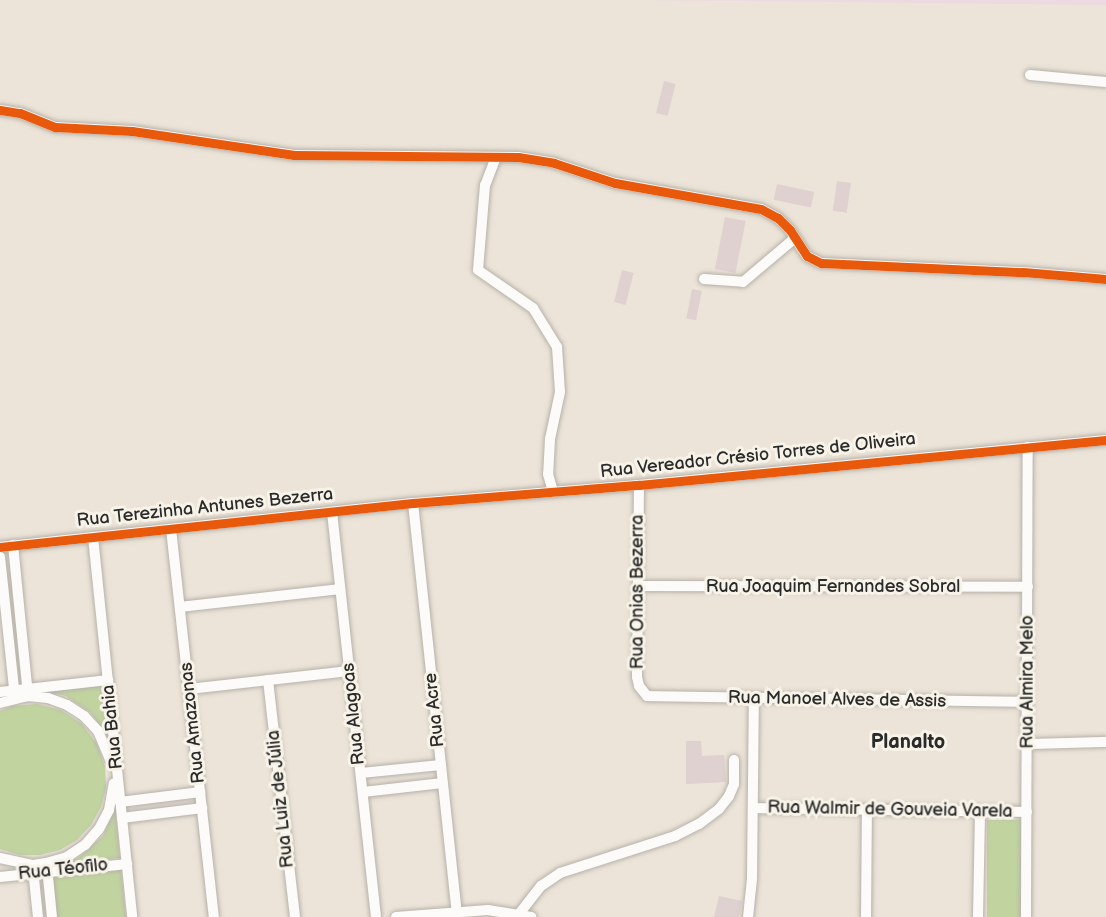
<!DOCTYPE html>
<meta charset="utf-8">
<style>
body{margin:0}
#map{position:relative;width:1106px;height:917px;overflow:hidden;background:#ece4d8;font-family:"Balsamiq Sans",sans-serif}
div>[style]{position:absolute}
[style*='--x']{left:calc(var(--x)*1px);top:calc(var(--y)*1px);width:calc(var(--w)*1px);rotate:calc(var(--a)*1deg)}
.built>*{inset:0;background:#edd9e1}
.green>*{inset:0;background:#c1d4a0;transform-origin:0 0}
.building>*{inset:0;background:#dfd1cf;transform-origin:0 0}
.roads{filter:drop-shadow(0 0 2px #b6b1aa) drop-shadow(0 0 2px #b6b1aa)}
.minor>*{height:10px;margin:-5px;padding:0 5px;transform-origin:5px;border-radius:5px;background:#fcfbf9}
.cycleway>*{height:9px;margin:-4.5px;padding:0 4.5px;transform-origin:4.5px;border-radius:4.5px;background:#e8590c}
span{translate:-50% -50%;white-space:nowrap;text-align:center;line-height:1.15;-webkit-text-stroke:6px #f7f3e8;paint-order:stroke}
.street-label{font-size:18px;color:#2b2b2b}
.neighbourhood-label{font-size:20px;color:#2b2b2b;font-weight:700}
</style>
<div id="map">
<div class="built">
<div style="clip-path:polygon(641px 0,1106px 0,1106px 5px)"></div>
</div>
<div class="green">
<div style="clip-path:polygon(102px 685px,107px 736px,91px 713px,66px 696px,49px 692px)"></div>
<div style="clip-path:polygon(37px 704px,61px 710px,82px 724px,97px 744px,105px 767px,106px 788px,101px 807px,91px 825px,77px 840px,60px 850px,40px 855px,20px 855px,0 849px,0 711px,12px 706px)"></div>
<div style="clip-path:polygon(115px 807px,120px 858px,65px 864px,78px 858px,103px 836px)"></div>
<div style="left:987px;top:820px;width:34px;height:97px"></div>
<div style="clip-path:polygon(121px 870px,126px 917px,57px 917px,53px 878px)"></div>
</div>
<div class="building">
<div style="left:664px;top:81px;width:12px;height:33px;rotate:14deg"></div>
<div style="left:837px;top:181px;width:14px;height:30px;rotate:8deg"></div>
<div style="left:777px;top:184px;width:38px;height:16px;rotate:12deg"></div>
<div style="left:725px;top:217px;width:21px;height:53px;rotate:11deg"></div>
<div style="left:622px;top:270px;width:12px;height:33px;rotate:14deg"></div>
<div style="left:692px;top:289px;width:10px;height:30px;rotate:11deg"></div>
<div style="clip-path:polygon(686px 741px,701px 741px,702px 756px,724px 755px,726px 782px,686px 784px)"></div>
<div style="clip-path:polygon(719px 896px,742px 901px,739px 917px,714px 917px)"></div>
</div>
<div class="roads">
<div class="minor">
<div style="--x:1030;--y:75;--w:76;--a:5.3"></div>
<div style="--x:0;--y:110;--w:20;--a:9"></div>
<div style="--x:20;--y:113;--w:38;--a:22"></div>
<div style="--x:55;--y:127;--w:77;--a:3"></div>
<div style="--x:132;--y:131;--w:164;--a:8.4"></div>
<div style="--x:294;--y:155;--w:224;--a:0.5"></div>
<div style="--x:518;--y:157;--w:36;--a:9"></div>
<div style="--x:554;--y:163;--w:64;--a:18.2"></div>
<div style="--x:615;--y:183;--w:148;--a:10.1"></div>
<div style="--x:761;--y:209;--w:19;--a:28"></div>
<div style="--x:778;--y:218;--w:17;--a:45"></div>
<div style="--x:790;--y:230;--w:31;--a:57"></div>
<div style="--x:807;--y:256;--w:16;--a:27"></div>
<div style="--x:821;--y:263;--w:202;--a:2.6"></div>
<div style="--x:1023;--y:272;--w:83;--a:4.8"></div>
<div style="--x:496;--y:157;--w:30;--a:111"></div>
<div style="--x:485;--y:185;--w:85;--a:94.7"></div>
<div style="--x:478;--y:270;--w:67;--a:34.6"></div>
<div style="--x:533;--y:308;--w:46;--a:58.4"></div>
<div style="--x:557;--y:347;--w:45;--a:86.2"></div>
<div style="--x:560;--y:392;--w:48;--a:102"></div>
<div style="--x:550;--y:439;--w:35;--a:93"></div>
<div style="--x:548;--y:474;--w:19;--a:74"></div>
<div style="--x:704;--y:279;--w:39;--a:4"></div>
<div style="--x:743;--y:282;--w:68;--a:-40.2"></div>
<div style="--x:639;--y:485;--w:192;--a:90.6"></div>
<div style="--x:637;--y:677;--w:9;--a:77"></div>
<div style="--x:639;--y:686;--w:13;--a:51"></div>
<div style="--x:647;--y:696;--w:381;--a:0.9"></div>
<div style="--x:413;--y:503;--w:416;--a:83.9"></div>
<div style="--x:332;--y:512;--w:407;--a:83.8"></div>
<div style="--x:171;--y:529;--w:390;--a:83.7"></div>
<div style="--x:93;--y:537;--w:382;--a:84.1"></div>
<div style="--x:13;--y:545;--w:152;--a:84.3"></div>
<div style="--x:0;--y:547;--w:415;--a:-6.1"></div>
<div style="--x:413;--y:503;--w:227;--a:-4.6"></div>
<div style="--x:639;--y:485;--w:469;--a:-5.5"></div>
<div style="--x:0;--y:557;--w:142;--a:83.9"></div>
<div style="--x:638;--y:586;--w:390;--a:0.1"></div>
<div style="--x:180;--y:607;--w:161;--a:-6.4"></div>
<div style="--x:268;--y:680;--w:239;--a:83.5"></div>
<div style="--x:189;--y:689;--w:161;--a:-6.4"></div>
<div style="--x:0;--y:692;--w:109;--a:-6.3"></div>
<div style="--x:0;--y:703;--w:29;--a:-14"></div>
<div style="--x:28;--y:696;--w:20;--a:6"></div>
<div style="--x:48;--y:698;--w:20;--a:20"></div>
<div style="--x:67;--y:705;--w:20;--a:33"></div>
<div style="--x:84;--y:716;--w:21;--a:47"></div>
<div style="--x:98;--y:731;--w:34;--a:67"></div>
<div style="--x:1027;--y:744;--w:79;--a:-1.5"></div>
<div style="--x:361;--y:773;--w:80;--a:-5.7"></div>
<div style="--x:363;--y:792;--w:80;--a:-6.5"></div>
<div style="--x:120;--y:802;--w:81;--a:-7.1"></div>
<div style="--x:753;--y:808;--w:274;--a:0.8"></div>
<div style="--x:122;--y:818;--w:81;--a:-7.1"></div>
<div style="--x:0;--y:858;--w:34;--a:12"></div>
<div style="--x:33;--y:865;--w:13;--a:-9"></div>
<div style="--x:46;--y:863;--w:22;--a:-16"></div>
<div style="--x:67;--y:857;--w:22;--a:-34"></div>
<div style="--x:85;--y:845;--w:21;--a:-49"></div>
<div style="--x:99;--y:829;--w:21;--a:-62"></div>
<div style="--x:109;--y:810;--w:27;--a:-80"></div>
<div style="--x:47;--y:867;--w:50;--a:84.3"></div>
<div style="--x:33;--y:869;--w:48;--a:84.1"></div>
<div style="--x:0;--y:877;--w:128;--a:-5.8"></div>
<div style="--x:519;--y:914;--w:36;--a:-52"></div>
<div style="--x:541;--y:886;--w:23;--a:-34"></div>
<div style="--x:560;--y:873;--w:121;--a:-17.8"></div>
<div style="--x:675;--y:836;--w:27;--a:-27"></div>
<div style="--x:699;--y:824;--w:25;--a:-37"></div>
<div style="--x:719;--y:809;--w:16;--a:-52"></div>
<div style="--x:729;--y:796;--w:13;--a:-67"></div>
<div style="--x:734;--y:784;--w:24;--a:-90"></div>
<div style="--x:396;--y:917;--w:92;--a:-4.4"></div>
<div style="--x:488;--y:910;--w:44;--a:9.2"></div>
<div style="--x:748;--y:917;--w:39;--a:-84"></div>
<div style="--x:752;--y:878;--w:179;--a:-89.4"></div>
<div style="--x:866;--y:917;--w:106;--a:-89.5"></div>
<div style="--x:978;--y:917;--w:106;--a:-88.9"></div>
<div style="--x:1026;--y:917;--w:470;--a:-89.8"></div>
</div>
</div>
<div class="cycleway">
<div style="--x:0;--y:110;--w:20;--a:9"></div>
<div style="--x:20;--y:113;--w:38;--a:22"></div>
<div style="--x:55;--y:127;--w:77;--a:3"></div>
<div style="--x:132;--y:131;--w:164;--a:8.4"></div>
<div style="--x:294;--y:155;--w:224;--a:0.5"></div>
<div style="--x:518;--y:157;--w:36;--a:9"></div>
<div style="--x:554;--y:163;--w:64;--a:18.2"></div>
<div style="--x:615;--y:183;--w:148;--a:10.1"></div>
<div style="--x:761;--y:209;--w:19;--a:28"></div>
<div style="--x:778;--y:218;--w:17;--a:45"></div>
<div style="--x:790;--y:230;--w:31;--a:57"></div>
<div style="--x:807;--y:256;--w:16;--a:27"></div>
<div style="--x:821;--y:263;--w:202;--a:2.6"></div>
<div style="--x:1023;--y:272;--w:83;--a:4.8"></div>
<div style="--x:0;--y:547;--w:415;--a:-6.1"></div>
<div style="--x:413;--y:503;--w:227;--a:-4.6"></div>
<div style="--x:639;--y:485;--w:469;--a:-5.5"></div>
</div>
<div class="street-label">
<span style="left:758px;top:456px;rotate:-6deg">Rua Vereador Crésio Torres de Oliveira</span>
<span style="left:205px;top:508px;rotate:-6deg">Rua Terezinha Antunes Bezerra</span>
<span style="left:833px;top:587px">Rua Joaquim Fernandes Sobral</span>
<span style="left:638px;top:592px;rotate:-90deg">Rua Onias Bezerra</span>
<span style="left:1028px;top:682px;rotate:-90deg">Rua Almira Melo</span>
<span style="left:837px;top:700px;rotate:1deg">Rua Manoel Alves de Assis</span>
<span style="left:435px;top:710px;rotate:-96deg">Rua Acre</span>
<span style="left:354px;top:714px;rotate:-96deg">Rua Alagoas</span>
<span style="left:193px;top:723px;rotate:-96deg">Rua Amazonas</span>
<span style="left:113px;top:727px;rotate:-96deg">Rua Bahia</span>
<span style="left:281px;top:799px;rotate:-96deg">Rua Luiz de Júlia</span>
<span style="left:890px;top:810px;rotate:1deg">Rua Walmir de Gouveia Varela</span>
<span style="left:63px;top:870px;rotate:-6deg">Rua Téofilo</span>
</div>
<div class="neighbourhood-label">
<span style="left:908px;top:742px">Planalto</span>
</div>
</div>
